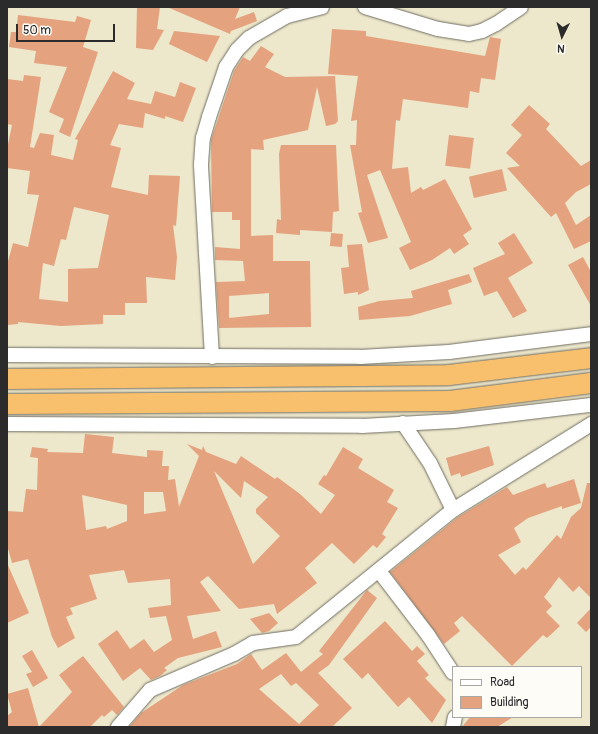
<!DOCTYPE html>
<style>
body{margin:0}
#map{position:relative;width:598px;height:734px;overflow:hidden;background:#ede7cb;font-family:Pangolin,sans-serif}
div>[style]{position:absolute}
[style*='--x']{left:calc(var(--x)*1px);top:calc(var(--y)*1px);width:calc(var(--w)*1px);rotate:calc(var(--a)*1deg)}
.building>*{inset:0;background:#e4a27e;transform-origin:0 0}
.roads{filter:drop-shadow(0 0 1px #6f6d63) drop-shadow(0 0 1px #6f6d63)}
.minor>*{height:14px;margin:-7px;padding:0 7px;transform-origin:7px;border-radius:7px;background:#fff}
.highway>*{height:20px;margin:-10px;padding:0 10px;transform-origin:10px;border-radius:10px;background:#f8bf6c}
span{translate:-50% -50%;white-space:nowrap;text-align:center;line-height:1.15;-webkit-text-stroke:3px #fdfcf7;paint-order:stroke}
.frame{position:absolute;inset:0;border:8px solid #2b2b2b;pointer-events:none}
.legend{position:absolute;left:452px;top:666px;width:130px;height:52px;box-sizing:border-box;background:#fdfcf7;border:1px solid #a9a8a5;margin:0;padding:5px 7px;list-style:none;font-size:12px;color:#2b2b2b}
.legend li{display:flex;align-items:center;gap:8px;height:20px}
.legend b{width:20px;border:1px solid #a9a8a5}
.north{position:absolute;left:542px;top:16px;width:40px;height:40px;-webkit-text-stroke:3px #fdfcf7;paint-order:stroke;rotate:185deg;font-size:11px;font-weight:700;line-height:16px;text-align:center;color:#2b2b2b}
.north::after{content:'';display:block;margin:auto;width:14px;height:18px;background:#2b2b2b;clip-path:polygon(50% 0,100% 100%,50% 72%,0 100%)}
.scale{position:absolute;left:16px;top:24px;width:99px;height:18px;box-sizing:border-box;border:2px solid #2b2b2b;border-top:0;padding-left:5px;font-size:12px;line-height:14px;white-space:nowrap;color:#2b2b2b;-webkit-text-stroke:3px #fdfcf7;paint-order:stroke}
</style>
<div id="map">
<div class="building">
<div style="clip-path:polygon(137px 7px,160px 7px,157px 29px,164px 30px,153px 50px,136px 48px)"></div>
<div style="clip-path:polygon(167px 7px,240px 7px,235px 19px,254px 12px,257px 21px,231px 31px,230px 34px)"></div>
<div style="clip-path:polygon(18px 15px,75px 22px,77px 16px,91px 20px,83px 47px,98px 52px,70px 137px,59px 132px,64px 119px,49px 112px,67px 67px,34px 63px,36px 51px,9px 47px,11px 32px,16px 32px)"></div>
<div style="clip-path:polygon(332px 29px,366px 31px,366px 36px,485px 56px,490px 37px,501px 39px,495px 80px,481px 78px,479px 93px,470px 91px,468px 108px,403px 99px,400px 121px,396px 120px,392px 169px,408px 167px,411px 193px,421px 187px,423px 190px,445px 179px,472px 229px,463px 235px,469px 244px,454px 254px,450px 248px,432px 260px,410px 270px,399px 248px,411px 242px,380px 170px,367px 175px,388px 238px,368px 243px,358px 213px,362px 212px,350px 145px,356px 145px,357px 120px,351px 121px,358px 76px,328px 74px)"></div>
<div style="clip-path:polygon(174px 31px,220px 36px,207px 62px,169px 44px)"></div>
<div style="clip-path:polygon(evenodd,261px 46px,274px 54px,265px 67px,285px 77px,335px 76px,338px 121px,335px 124px,326px 126px,317px 87px,308px 130px,263px 140px,264px 150px,251px 149px,251px 236px,273px 235px,273px 261px,310px 261px,311px 327px,219px 328px,216px 282px,245px 281px,243px 261px,215px 260px,215px 247px,240px 249px,240px 220px,232px 220px,232px 212px,212px 212px,211px 140px,234px 71px,243px 57px,250px 61px,261px 46px,269px 293px,269px 314px,229px 318px,229px 296px,269px 293px)"></div>
<div style="clip-path:polygon(evenodd,113px 71px,135px 83px,127px 99px,151px 104px,155px 91px,175px 97px,180px 82px,196px 88px,183px 122px,165px 116px,165px 119px,145px 113px,143px 128px,119px 124px,110px 145px,121px 148px,111px 187px,148px 195px,149px 175px,180px 176px,176px 226px,173px 225px,177px 257px,175px 280px,146px 277px,147px 303px,125px 303px,125px 315px,103px 315px,103px 324px,61px 326px,18px 322px,18px 324px,7px 325px,7px 265px,13px 243px,28px 247px,39px 195px,27px 194px,30px 171px,7px 168px,7px 149px,12px 125px,7px 124px,7px 79px,23px 81px,24px 75px,41px 77px,30px 147px,34px 148px,40px 133px,54px 135px,51px 155px,73px 160px,78px 140px,75px 139px,113px 71px,74px 207px,109px 215px,98px 268px,68px 269px,68px 302px,39px 299px,43px 263px,54px 266px,61px 239px,66px 240px,74px 207px)"></div>
<div style="clip-path:polygon(529px 105px,550px 124px,546px 129px,581px 166px,591px 160px,591px 184px,576px 192px,565px 203px,576px 225px,591px 215px,591px 241px,574px 249px,556px 213px,551px 217px,507px 168px,520px 166px,506px 153px,522px 135px,511px 125px)"></div>
<div style="left:449px;top:135px;width:25px;height:31px;rotate:7deg"></div>
<div style="clip-path:polygon(281px 145px,336px 145px,339px 211px,333px 212px,332px 232px,300px 230px,300px 235px,276px 233px,277px 219px,281px 220px,279px 154px)"></div>
<div style="left:502px;top:169px;width:22px;height:34px;rotate:77deg"></div>
<div style="left:331px;top:233px;width:12px;height:13px;rotate:5deg"></div>
<div style="clip-path:polygon(514px 233px,533px 263px,508px 278px,527px 311px,513px 318px,497px 291px,484px 296px,473px 268px,505px 254px,498px 243px)"></div>
<div style="clip-path:polygon(362px 244px,369px 290px,358px 295px,358px 292px,344px 294px,341px 268px,349px 267px,347px 245px)"></div>
<div style="clip-path:polygon(583px 257px,591px 272px,591px 306px,568px 265px)"></div>
<div style="clip-path:polygon(469px 274px,472px 282px,448px 290px,452px 304px,410px 316px,359px 320px,358px 307px,379px 301px,413px 298px,411px 291px)"></div>
<div style="clip-path:polygon(evenodd,85px 434px,114px 437px,112px 453px,147px 457px,147px 450px,163px 451px,162px 466px,169px 466px,168px 480px,175px 479px,179px 507px,199px 456px,187px 444px,202px 450px,203px 446px,206px 452px,236px 464px,241px 456px,275px 479px,277px 477px,300px 494px,321px 514px,335px 495px,318px 484px,324px 475px,326px 476px,343px 447px,363px 459px,358px 468px,394px 490px,387px 502px,398px 508px,382px 534px,386px 537px,377px 548px,373px 545px,354px 564px,332px 543px,305px 568px,317px 583px,277px 614px,274px 604px,239px 609px,208px 576px,200px 582px,221px 611px,187px 616px,193px 639px,216px 631px,222px 647px,178px 658px,164px 668px,167px 670px,160px 676px,151px 680px,140px 668px,123px 681px,98px 644px,117px 630px,130px 649px,144px 639px,154px 652px,172px 640px,166px 616px,150px 618px,148px 608px,171px 605px,170px 579px,128px 583px,124px 570px,89px 575px,97px 599px,70px 608px,73px 614px,66px 617px,75px 638px,58px 648px,52px 637px,28px 559px,12px 563px,7px 545px,7px 511px,23px 512px,26px 489px,37px 490px,38px 458px,30px 457px,32px 447px,48px 449px,47px 452px,83px 453px,85px 434px,214px 471px,241px 498px,244px 481px,268px 497px,256px 509px,256px 513px,280px 536px,253px 564px,214px 471px,85px 434px,144px 492px,163px 492px,166px 511px,144px 514px,144px 492px,85px 434px,82px 495px,127px 505px,127px 521px,107px 529px,106px 526px,86px 530px,82px 495px)"></div>
<div style="clip-path:polygon(489px 446px,494px 465px,461px 477px,460px 473px,451px 476px,446px 458px)"></div>
<div style="clip-path:polygon(574px 479px,581px 503px,562px 509px,562px 506px,528px 518px,514px 528px,521px 542px,498px 555px,515px 575px,523px 567px,526px 570px,557px 535px,561px 539px,571px 517px,581px 508px,587px 483px,591px 483px,591px 598px,579px 586px,573px 592px,559px 577px,544px 597px,552px 606px,546px 612px,560px 626px,547px 638px,543px 635px,512px 666px,462px 616px,454px 623px,460px 631px,444px 644px,390px 572px,458px 517px,507px 487px,513px 495px,545px 483px,547px 488px)"></div>
<div style="clip-path:polygon(7px 563px,29px 613px,7px 623px)"></div>
<div style="clip-path:polygon(evenodd,367px 590px,377px 598px,329px 665px,318px 673px,352px 708px,332px 727px,129px 727px,141px 713px,183px 685px,237px 664px,251px 654px,262px 670px,286px 653px,301px 672px,323px 654px,319px 651px,367px 590px,281px 674px,291px 686px,296px 683px,319px 705px,299px 724px,259px 689px,281px 674px)"></div>
<div style="clip-path:polygon(591px 608px,591px 627px,586px 632px,577px 623px)"></div>
<div style="clip-path:polygon(269px 613px,278px 623px,269px 631px,262px 633px,250px 619px)"></div>
<div style="clip-path:polygon(385px 621px,412px 651px,417px 646px,425px 654px,417px 661px,429px 675px,425px 678px,446px 700px,432px 723px,409px 697px,398px 707px,368px 673px,362px 679px,343px 659px)"></div>
<div style="clip-path:polygon(32px 650px,48px 678px,33px 687px,26px 674px,32px 672px,22px 656px)"></div>
<div style="clip-path:polygon(83px 656px,124px 707px,117px 715px,112px 710px,104px 717px,102px 715px,90px 727px,39px 727px,72px 692px,59px 675px)"></div>
<div style="clip-path:polygon(28px 688px,39px 727px,7px 727px,7px 716px,12px 712px,7px 694px)"></div>
<div style="clip-path:polygon(470px 717px,513px 717px,497px 727px,462px 727px)"></div>
</div>
<div class="roads">
<div class="minor">
<div style="--x:365;--y:7;--w:76;--a:16.8"></div>
<div style="--x:438;--y:29;--w:31;--a:9"></div>
<div style="--x:469;--y:34;--w:13;--a:-13"></div>
<div style="--x:482;--y:31;--w:16;--a:-27"></div>
<div style="--x:496;--y:24;--w:30;--a:-34"></div>
<div style="--x:7;--y:355;--w:353;--a:0.3"></div>
<div style="--x:360;--y:357;--w:89;--a:-3.2"></div>
<div style="--x:449;--y:352;--w:143;--a:-7.2"></div>
<div style="--x:212;--y:357;--w:193;--a:-93.3"></div>
<div style="--x:201;--y:164;--w:26;--a:-86"></div>
<div style="--x:203;--y:138;--w:22;--a:-74"></div>
<div style="--x:209;--y:117;--w:53;--a:-71.2"></div>
<div style="--x:226;--y:67;--w:20;--a:-57"></div>
<div style="--x:237;--y:50;--w:17;--a:-45"></div>
<div style="--x:249;--y:38;--w:44;--a:-30.1"></div>
<div style="--x:287;--y:16;--w:36;--a:-14"></div>
<div style="--x:403;--y:423;--w:48;--a:56"></div>
<div style="--x:430;--y:463;--w:52;--a:63.9"></div>
<div style="--x:7;--y:424;--w:355;--a:0.3"></div>
<div style="--x:362;--y:426;--w:92;--a:-3.1"></div>
<div style="--x:454;--y:421;--w:138;--a:-6.7"></div>
<div style="--x:379;--y:571;--w:81;--a:52.6"></div>
<div style="--x:428;--y:635;--w:45;--a:56.7"></div>
<div style="--x:118;--y:727;--w:49;--a:-49.1"></div>
<div style="--x:150;--y:690;--w:91;--a:-23.2"></div>
<div style="--x:234;--y:654;--w:22;--a:-30"></div>
<div style="--x:253;--y:643;--w:43;--a:-7.9"></div>
<div style="--x:296;--y:637;--w:202;--a:-39"></div>
<div style="--x:453;--y:510;--w:163;--a:-31.9"></div>
<div style="--x:453;--y:727;--w:10;--a:-79"></div>
</div>
<div class="highway">
<div style="--x:7;--y:379;--w:442;--a:-0.5"></div>
<div style="--x:449;--y:375;--w:143;--a:-6.8"></div>
<div style="--x:7;--y:404;--w:443;--a:-0.4"></div>
<div style="--x:450;--y:401;--w:142;--a:-7.3"></div>
</div>
</div>
<div class="frame"></div>
<ul class="legend">
<li><b style="height:5px;background:#fff"></b>Road</li>
<li><b style="height:11px;background:#e4a27e"></b>Building</li>
</ul>
<div class="north">N</div>
<div class="scale">50 m</div>
</div>
